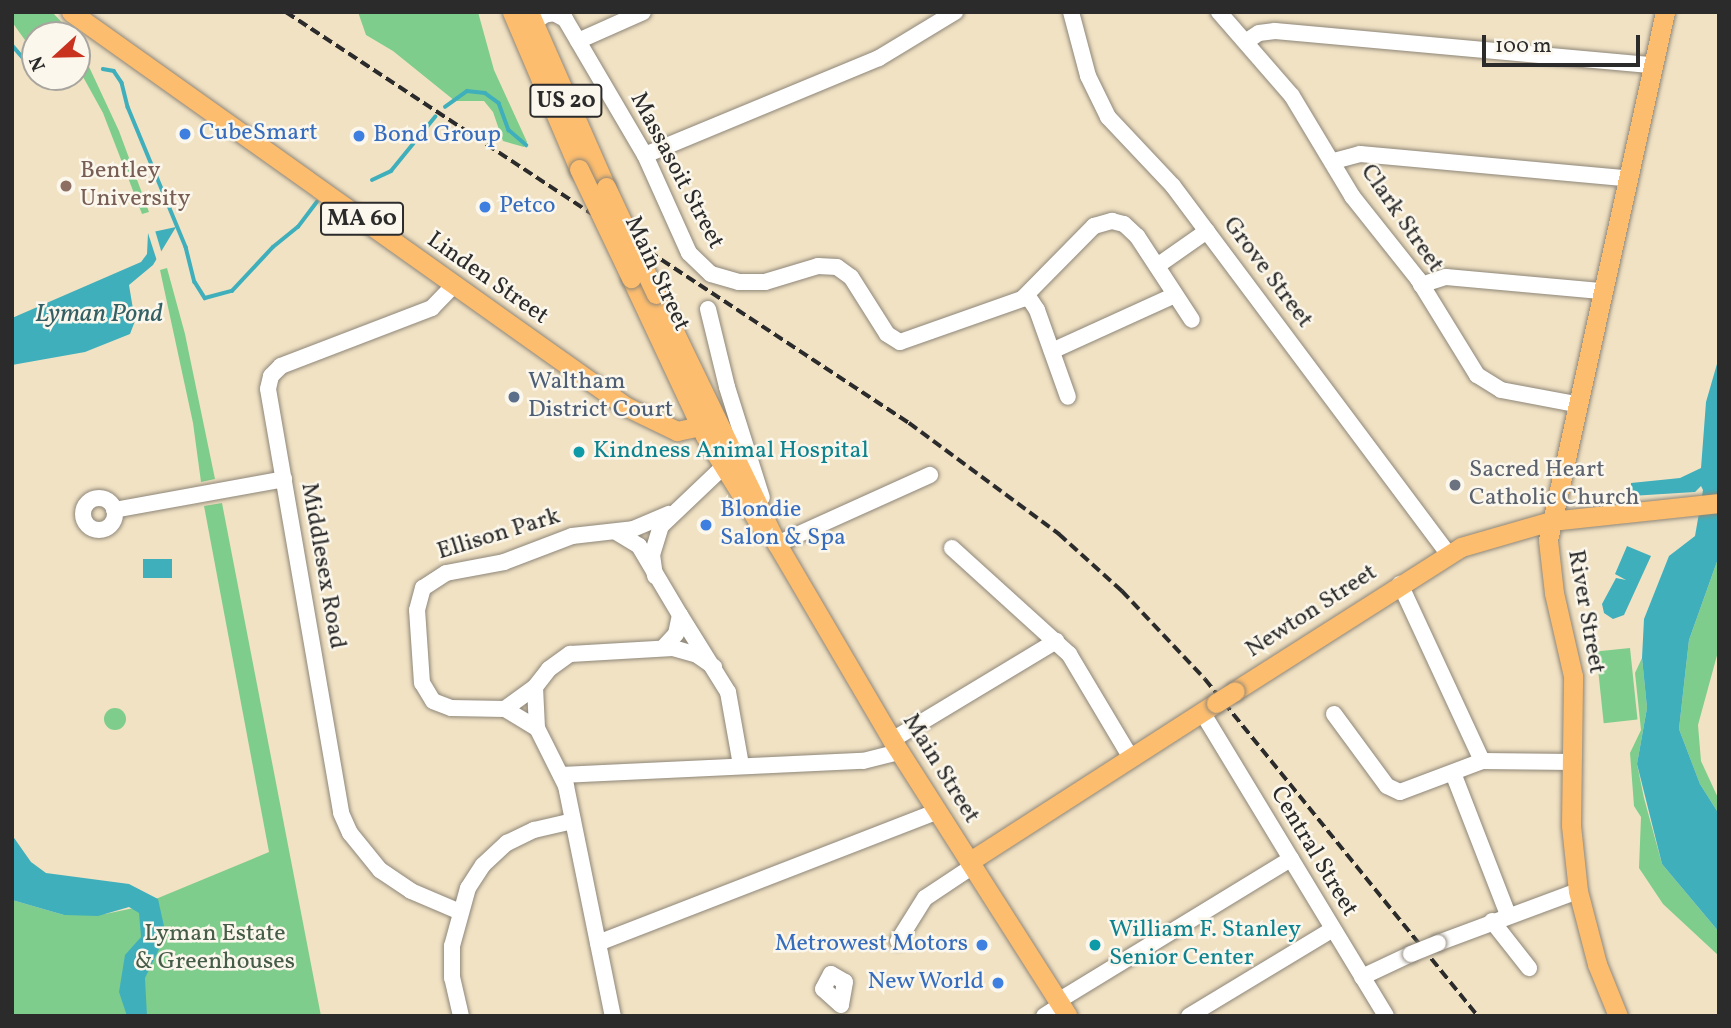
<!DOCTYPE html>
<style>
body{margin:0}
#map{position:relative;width:1731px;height:1028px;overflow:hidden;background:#f1e2c4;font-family:Vollkorn,serif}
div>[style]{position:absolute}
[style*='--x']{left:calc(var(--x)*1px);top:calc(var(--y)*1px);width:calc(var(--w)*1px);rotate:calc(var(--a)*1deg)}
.green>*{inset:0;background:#7fcd8c;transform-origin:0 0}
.round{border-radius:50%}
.water>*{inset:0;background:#40afbc;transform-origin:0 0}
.pier>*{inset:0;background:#f1e2c4}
.stream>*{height:3.5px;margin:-1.75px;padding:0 1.75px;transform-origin:1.75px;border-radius:1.75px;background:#40afbc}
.roads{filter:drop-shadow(0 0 2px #8e8678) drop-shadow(0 0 2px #8e8678)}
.minor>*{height:16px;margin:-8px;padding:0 8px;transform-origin:8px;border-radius:8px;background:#fff}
.minor>.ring{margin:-8px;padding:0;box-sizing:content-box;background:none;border:16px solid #fff;border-radius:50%}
.major>*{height:19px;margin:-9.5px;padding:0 9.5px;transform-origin:9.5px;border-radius:9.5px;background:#fcbd6f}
.rail>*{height:3.5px;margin-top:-1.75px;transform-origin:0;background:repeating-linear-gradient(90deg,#2b2b2b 0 10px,transparent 0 15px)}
.bridges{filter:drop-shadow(0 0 2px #8e8678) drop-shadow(0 0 2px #8e8678)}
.minor-bridge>*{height:16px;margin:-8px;padding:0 8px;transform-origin:8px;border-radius:8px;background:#fff}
.major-bridge>*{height:19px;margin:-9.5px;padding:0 9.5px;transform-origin:9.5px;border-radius:9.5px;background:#fcbd6f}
.dots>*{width:19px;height:19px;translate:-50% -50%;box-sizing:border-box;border:4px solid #fbf7ec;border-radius:50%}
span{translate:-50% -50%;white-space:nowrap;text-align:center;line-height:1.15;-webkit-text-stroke:5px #fbf7ec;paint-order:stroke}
.shield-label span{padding:2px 5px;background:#fbf7ec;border:2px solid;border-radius:5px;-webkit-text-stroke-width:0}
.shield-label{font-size:23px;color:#2b2b2b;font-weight:700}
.shop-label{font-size:24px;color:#366cbe}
.left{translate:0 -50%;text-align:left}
.right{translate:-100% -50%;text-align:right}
.street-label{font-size:24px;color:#2b2b2b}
.education-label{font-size:24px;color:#785e54}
.service-label{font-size:24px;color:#4e5e75}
.culture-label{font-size:24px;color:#0d838f}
.worship-label{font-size:24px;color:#5b616d}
.park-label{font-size:24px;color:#445c48}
.water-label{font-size:26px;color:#336065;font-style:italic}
.frame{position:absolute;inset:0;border:14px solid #2b2b2b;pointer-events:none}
.north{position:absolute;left:21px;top:21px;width:70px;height:70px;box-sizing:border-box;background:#fbf7ec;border:2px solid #a8a59f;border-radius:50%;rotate:248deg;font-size:19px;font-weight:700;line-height:28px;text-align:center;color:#2b2b2b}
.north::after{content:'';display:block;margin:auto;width:24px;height:32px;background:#c8321e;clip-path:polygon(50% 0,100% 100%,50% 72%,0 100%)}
.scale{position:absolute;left:1482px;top:35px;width:158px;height:32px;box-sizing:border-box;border:4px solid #2b2b2b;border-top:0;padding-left:9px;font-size:21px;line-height:24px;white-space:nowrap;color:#2b2b2b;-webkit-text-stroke:5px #fbf7ec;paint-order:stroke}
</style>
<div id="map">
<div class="green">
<div style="clip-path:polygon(13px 12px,52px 12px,74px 35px,35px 35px,35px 54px,12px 22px)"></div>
<div style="clip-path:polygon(358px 12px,478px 12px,494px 70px,527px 142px,524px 147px,503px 141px,493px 112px,484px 101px,455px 101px,393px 51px,366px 35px)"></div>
<div style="clip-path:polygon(77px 41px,119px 131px,149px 212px,142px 214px,103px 113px,77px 66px)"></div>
<div style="clip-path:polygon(167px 268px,185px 334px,215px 479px,201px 482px,193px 423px,160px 270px)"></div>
<div style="clip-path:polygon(222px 503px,321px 1016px,12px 1016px,12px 900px,64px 915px,105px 914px,134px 908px,269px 852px,204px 506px)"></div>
<div style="clip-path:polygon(1719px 556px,1719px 648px,1698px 725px,1701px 761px,1719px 800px,1719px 814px,1700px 784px,1679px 729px,1689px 640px)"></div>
<div style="left:1630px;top:648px;width:72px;height:34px;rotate:84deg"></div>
<div style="clip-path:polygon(1642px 658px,1647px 708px,1637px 764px,1644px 798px,1662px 864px,1719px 932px,1719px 956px,1663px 904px,1639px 868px,1641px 817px,1634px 806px,1630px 753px,1641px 730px,1635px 673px)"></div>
<div class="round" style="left:104px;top:708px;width:22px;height:22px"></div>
</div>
<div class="water">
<div style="clip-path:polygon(176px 227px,153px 265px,129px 285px,135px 321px,130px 334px,85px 352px,12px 365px,12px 318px,141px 262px,147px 254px,148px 233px)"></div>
<div style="clip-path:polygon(1719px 357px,1719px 556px,1689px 640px,1679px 729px,1700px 784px,1719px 814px,1719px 932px,1662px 864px,1637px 764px,1647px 708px,1642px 658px,1644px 619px,1669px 556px,1695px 536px,1703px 490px,1701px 486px,1695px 492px,1631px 496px,1631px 483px,1680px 478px,1701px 468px,1706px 402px)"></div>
<div style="clip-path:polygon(1627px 546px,1651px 556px,1624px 615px,1613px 619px,1604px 613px,1602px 604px,1616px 578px,1626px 580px,1615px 574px)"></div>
<div style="left:143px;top:559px;width:29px;height:19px"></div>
<div style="clip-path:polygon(12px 835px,31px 862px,46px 873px,129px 884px,158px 899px,166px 935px,145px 978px,147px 1016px,127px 1016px,119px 992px,125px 955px,141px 937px,139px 913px,129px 907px,98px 916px,64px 915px,12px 900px)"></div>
</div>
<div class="pier">
<div style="clip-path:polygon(154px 227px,162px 254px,158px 264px,147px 230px)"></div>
</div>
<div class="stream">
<div style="--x:12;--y:45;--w:35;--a:49"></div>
<div style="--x:103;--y:69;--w:11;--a:10"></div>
<div style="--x:114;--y:71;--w:14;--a:56"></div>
<div style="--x:122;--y:83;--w:25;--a:76"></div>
<div style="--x:128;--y:107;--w:152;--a:67.5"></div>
<div style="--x:186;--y:247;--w:36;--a:76"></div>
<div style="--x:195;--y:282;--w:19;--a:58"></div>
<div style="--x:205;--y:298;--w:28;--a:-15"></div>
<div style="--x:232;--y:291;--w:60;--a:-47"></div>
<div style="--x:273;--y:247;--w:32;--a:-39"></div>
<div style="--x:298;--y:227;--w:31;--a:-53"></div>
<div style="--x:445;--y:107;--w:27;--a:-36"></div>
<div style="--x:467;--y:91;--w:18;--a:6"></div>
<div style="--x:485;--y:93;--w:17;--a:36"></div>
<div style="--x:499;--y:103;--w:29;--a:70"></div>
<div style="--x:509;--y:130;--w:23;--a:41"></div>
<div style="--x:372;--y:180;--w:21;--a:-25"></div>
<div style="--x:391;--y:171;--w:70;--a:-50.8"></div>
</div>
<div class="roads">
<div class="minor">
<div style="--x:561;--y:12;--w:166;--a:59.6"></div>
<div style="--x:645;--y:155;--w:107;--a:65.8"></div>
<div style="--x:689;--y:253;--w:30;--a:44"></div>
<div style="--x:711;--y:274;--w:29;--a:16"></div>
<div style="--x:739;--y:282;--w:26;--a:0"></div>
<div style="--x:765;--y:282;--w:55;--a:-16.8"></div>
<div style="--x:818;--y:266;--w:19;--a:3"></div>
<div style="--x:837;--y:267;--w:17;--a:36"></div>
<div style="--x:851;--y:277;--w:67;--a:57.7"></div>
<div style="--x:887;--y:334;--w:15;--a:32"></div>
<div style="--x:900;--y:342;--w:129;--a:-19.4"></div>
<div style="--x:1022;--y:299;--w:103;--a:-45.4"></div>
<div style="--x:1094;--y:226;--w:19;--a:-16"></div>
<div style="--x:1112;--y:221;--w:12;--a:14"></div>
<div style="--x:1124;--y:224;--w:18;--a:43"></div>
<div style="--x:1137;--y:236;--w:100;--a:56.8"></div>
<div style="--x:1071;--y:12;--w:66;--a:75.1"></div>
<div style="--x:1088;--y:76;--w:46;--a:64"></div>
<div style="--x:1108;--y:117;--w:95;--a:46.7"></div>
<div style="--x:1173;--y:186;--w:459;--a:53.2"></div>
<div style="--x:1219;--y:12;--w:111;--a:49"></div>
<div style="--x:1292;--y:96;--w:117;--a:59"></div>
<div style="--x:1352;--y:196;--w:106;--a:51.5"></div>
<div style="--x:1418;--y:279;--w:113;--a:58.4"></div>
<div style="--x:1477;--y:375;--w:28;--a:32"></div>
<div style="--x:1501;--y:390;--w:75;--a:10.7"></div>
<div style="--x:537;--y:34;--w:13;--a:-90"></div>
<div style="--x:537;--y:21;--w:9;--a:-41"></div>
<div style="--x:544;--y:15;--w:10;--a:-11"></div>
<div style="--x:554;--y:13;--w:13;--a:29"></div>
<div style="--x:578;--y:41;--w:71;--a:-24"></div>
<div style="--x:1247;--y:41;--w:14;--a:-34"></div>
<div style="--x:1259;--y:33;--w:16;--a:-7"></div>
<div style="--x:1275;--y:31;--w:379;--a:5.2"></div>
<div style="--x:645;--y:155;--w:253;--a:-22.5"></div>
<div style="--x:879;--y:58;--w:89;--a:-31.2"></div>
<div style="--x:1334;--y:161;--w:27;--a:-15"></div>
<div style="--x:1360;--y:154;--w:267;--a:5.2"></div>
<div style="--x:1157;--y:266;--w:61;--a:-35"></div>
<div style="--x:454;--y:285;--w:32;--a:134"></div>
<div style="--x:432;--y:308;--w:162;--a:159"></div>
<div style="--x:281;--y:366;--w:14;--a:135"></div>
<div style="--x:271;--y:376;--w:13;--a:103"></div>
<div style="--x:268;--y:389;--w:430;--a:80.2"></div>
<div style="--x:341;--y:813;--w:22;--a:66"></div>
<div style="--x:350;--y:833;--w:48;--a:51"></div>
<div style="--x:380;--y:870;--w:37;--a:34"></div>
<div style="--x:411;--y:891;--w:51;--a:23.1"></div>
<div style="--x:1421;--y:285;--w:26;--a:-18"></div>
<div style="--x:1446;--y:277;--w:155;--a:5.2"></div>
<div style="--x:1027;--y:295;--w:18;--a:56"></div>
<div style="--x:1037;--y:310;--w:92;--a:70.4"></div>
<div style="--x:708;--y:309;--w:80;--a:76.3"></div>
<div style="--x:727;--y:387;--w:116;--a:72.5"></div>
<div style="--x:1052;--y:351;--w:135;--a:-24.5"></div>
<div class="ring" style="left:83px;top:498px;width:16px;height:16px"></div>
<div style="--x:114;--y:510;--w:173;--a:-10.3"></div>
<div style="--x:616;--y:532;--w:27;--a:31"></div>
<div style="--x:639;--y:546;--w:80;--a:59.3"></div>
<div style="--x:680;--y:615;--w:19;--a:102"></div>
<div style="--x:676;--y:634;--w:18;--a:133"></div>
<div style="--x:777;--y:544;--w:168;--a:-24.3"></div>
<div style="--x:952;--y:548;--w:158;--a:42.2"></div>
<div style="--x:1069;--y:654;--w:121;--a:59.2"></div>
<div style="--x:655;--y:576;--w:21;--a:-98"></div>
<div style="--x:652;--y:555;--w:30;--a:-73"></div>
<div style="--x:661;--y:526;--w:86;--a:-43.6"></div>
<div style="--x:723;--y:467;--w:13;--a:-81"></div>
<div style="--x:1400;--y:584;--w:195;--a:65.1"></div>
<div style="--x:680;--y:615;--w:91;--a:58.1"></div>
<div style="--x:728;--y:692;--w:74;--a:79.9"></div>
<div style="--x:535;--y:687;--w:37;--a:144"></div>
<div style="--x:505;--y:709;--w:54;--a:-178.9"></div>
<div style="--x:451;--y:708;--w:19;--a:-159"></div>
<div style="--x:433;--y:701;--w:21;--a:-121"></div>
<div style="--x:422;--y:683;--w:73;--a:-93.9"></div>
<div style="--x:417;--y:610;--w:23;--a:-75"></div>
<div style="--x:423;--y:588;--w:27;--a:-33"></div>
<div style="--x:446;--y:573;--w:59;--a:-10.7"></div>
<div style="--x:504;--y:562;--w:73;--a:-20.9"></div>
<div style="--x:572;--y:536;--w:61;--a:-6.5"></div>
<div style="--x:633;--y:529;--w:39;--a:-23"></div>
<div style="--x:505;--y:709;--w:37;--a:31"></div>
<div style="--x:537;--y:728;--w:65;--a:63.4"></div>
<div style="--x:566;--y:786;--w:235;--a:78.5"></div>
<div style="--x:1202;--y:712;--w:355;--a:58.8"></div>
<div style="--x:1334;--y:714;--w:89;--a:53.6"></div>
<div style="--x:1387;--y:786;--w:14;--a:25"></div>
<div style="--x:1400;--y:792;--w:88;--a:-20.7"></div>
<div style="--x:1482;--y:761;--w:91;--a:0.6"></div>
<div style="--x:537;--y:728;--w:41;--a:-92.8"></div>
<div style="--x:535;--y:687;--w:23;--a:-52"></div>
<div style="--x:549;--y:669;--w:26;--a:-36"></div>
<div style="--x:570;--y:654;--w:103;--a:-3.3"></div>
<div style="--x:673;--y:648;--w:25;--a:16"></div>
<div style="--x:697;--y:655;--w:21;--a:35"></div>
<div style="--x:892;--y:740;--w:192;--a:-31.1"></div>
<div style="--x:1453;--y:773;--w:152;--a:68.8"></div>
<div style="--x:561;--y:775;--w:302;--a:-2.7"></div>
<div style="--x:863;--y:761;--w:38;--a:-14"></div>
<div style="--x:1492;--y:921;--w:60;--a:51.8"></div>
<div style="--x:898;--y:941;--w:51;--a:-57.9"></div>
<div style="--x:925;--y:898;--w:58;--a:-33.7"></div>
<div style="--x:598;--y:943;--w:365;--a:-21.2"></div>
<div style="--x:1438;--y:943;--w:149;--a:-20.4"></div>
<div style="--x:831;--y:974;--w:16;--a:30"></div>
<div style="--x:845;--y:982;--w:23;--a:100"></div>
<div style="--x:841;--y:1005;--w:24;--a:-138"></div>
<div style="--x:823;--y:989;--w:17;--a:-62"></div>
<div style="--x:1362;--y:977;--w:54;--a:-25.1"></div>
<div style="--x:1058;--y:1001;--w:273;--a:-31.4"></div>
<div style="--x:461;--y:1016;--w:39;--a:-103"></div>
<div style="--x:452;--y:978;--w:32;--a:-90"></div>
<div style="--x:452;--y:946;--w:60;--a:-74.6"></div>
<div style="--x:468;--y:888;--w:27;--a:-57"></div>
<div style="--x:483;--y:865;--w:33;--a:-43"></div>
<div style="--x:507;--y:843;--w:30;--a:-26"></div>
<div style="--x:534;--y:830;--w:40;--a:-13"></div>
<div style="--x:1044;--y:1016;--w:20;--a:-33"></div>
<div style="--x:1189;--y:1016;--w:168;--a:-31.1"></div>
</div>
<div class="major">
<div style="--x:71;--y:12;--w:680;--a:35.42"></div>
<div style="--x:625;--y:406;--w:58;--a:25.7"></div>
<div style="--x:677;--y:431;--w:39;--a:-12"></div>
<div style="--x:512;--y:12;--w:171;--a:66.9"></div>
<div style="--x:529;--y:12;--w:191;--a:66.3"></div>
<div style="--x:631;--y:278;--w:174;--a:64.9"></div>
<div style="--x:705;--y:436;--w:112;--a:58.2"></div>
<div style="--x:656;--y:294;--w:278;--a:64.2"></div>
<div style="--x:777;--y:544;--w:227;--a:59.6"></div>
<div style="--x:892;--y:740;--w:327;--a:57.5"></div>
<div style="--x:1235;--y:691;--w:268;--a:-32.5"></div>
<div style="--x:1461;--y:547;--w:94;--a:-16.1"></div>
<div style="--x:1551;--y:521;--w:169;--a:-6.1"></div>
<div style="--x:970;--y:861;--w:292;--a:-32.7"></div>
<div style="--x:1618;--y:1016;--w:56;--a:-112"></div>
<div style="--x:1597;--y:964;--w:75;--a:-104.6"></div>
<div style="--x:1578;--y:891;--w:66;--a:-96.1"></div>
<div style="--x:1571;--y:825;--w:149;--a:-89.2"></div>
<div style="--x:1573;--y:676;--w:85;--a:-102.9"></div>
<div style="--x:1554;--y:593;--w:53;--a:-96.5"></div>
<div style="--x:1548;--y:540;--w:541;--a:-77.51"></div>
</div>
</div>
<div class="rail">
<div style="--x:286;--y:12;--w:746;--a:33.41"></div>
<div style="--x:909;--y:423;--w:187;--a:36.5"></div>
<div style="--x:1059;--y:534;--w:85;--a:42.1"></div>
<div style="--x:1122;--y:591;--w:121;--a:46.7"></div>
<div style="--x:1205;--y:679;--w:434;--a:51"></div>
</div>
<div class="bridges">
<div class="minor-bridge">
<div style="--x:1411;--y:954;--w:29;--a:-22"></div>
</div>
<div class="major-bridge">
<div style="--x:579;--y:169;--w:121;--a:64.5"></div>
<div style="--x:606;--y:187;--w:118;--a:65"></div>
<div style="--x:1216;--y:703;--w:22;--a:-32"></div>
</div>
</div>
<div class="dots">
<div style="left:185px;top:134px;background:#3f7fe0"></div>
<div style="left:359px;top:136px;background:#3f7fe0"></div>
<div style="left:66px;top:186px;background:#8d6e63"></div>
<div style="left:485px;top:207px;background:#3f7fe0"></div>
<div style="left:514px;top:397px;background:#5c6f8a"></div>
<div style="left:579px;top:452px;background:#0f9aa8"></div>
<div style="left:1455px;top:485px;background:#6b7280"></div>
<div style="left:706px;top:525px;background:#3f7fe0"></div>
<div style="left:982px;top:945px;background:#3f7fe0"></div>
<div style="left:1095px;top:945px;background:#0f9aa8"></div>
<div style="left:998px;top:983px;background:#3f7fe0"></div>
</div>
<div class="shield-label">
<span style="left:566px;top:101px">US 20</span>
<span style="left:362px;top:219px">MA 60</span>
</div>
<div class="shop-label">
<span class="left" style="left:199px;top:134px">CubeSmart</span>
<span class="left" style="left:373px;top:136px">Bond Group</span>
<span class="left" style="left:499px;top:207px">Petco</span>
<span class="left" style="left:720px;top:525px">Blondie<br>Salon &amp; Spa</span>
<span class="right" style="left:968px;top:945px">Metrowest Motors</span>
<span class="right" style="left:984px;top:983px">New World</span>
</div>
<div class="street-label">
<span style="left:676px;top:171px;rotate:62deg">Massasoit Street</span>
<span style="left:1401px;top:219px;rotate:55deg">Clark Street</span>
<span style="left:1267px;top:273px;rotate:53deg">Grove Street</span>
<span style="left:656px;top:274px;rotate:65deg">Main Street</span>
<span style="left:487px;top:279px;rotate:35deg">Linden Street</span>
<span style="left:499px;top:535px;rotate:-17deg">Ellison Park</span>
<span style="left:322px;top:566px;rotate:80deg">Middlesex Road</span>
<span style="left:1312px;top:612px;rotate:-33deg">Newton Street</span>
<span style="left:1585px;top:612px;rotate:80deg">River Street</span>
<span style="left:940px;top:769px;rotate:58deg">Main Street</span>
<span style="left:1313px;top:852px;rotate:59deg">Central Street</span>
</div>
<div class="education-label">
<span class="left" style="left:80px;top:186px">Bentley<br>University</span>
</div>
<div class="service-label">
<span class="left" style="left:528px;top:397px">Waltham<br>District Court</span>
</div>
<div class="culture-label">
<span class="left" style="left:593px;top:452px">Kindness Animal Hospital</span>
<span class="left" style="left:1109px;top:945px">William F. Stanley<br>Senior Center</span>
</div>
<div class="worship-label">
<span class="left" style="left:1469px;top:485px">Sacred Heart<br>Catholic Church</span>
</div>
<div class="park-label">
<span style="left:215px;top:949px">Lyman Estate<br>&amp; Greenhouses</span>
</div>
<div class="water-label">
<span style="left:99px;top:315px">Lyman Pond</span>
</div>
<div class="frame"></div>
<div class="north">N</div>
<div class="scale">100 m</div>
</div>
